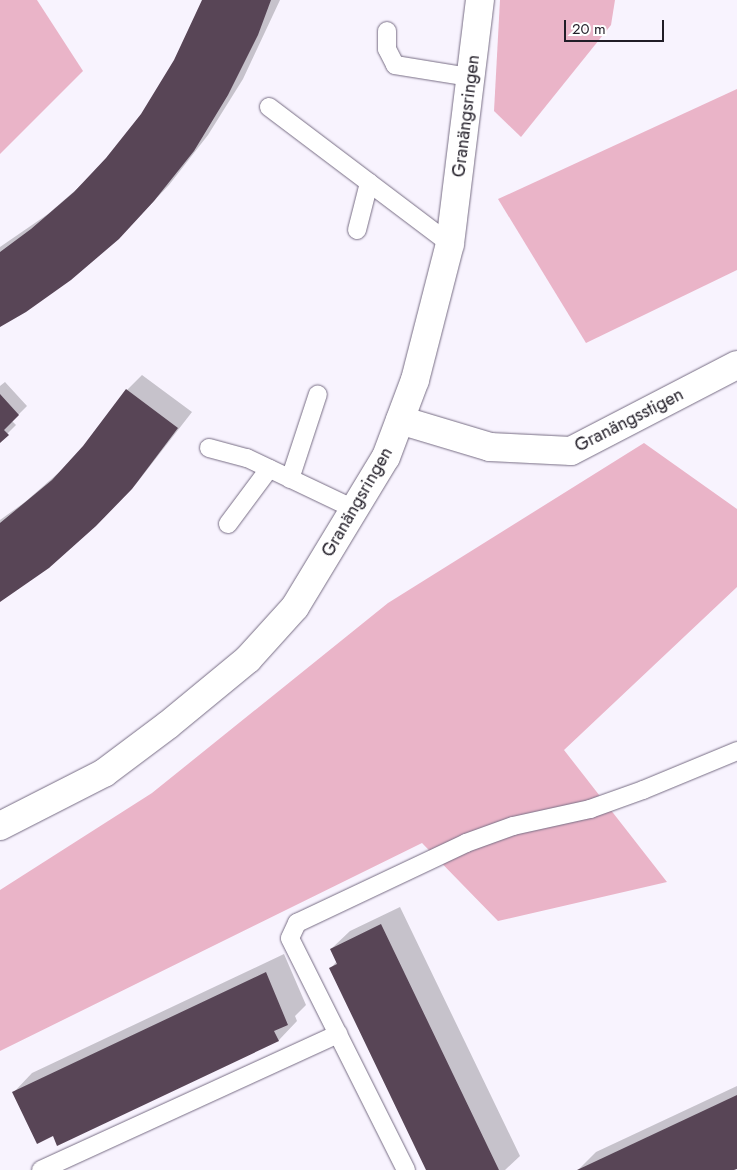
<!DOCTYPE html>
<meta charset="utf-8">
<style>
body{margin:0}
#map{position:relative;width:737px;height:1170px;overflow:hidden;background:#f8f3fe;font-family:Jost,sans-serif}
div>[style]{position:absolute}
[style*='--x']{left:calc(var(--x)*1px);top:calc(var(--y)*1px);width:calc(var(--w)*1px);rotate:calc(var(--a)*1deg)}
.green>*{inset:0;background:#eab4c8}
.shadow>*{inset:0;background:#0003}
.building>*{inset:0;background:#584556}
.roads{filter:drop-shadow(0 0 1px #776d84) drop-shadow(0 0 1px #776d84)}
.service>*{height:18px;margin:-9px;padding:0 9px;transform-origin:9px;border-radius:9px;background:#fff}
.minor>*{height:28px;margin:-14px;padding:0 14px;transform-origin:14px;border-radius:14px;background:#fff}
span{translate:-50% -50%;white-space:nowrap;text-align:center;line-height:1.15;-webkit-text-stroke:5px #fff;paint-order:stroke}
.street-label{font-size:18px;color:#211d27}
.scale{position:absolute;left:564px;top:20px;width:100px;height:22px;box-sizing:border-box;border:2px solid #211d27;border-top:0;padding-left:6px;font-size:15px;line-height:18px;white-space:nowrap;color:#211d27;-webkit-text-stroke:4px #fff;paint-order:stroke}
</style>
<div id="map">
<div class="green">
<div style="clip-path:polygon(0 0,37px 0,83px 71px,0 154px)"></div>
<div style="clip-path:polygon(500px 0,615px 0,611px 25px,521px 137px,494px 111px)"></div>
<div style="clip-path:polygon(737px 89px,737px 270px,586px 343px,498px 199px)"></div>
<div style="clip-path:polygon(644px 443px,737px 509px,737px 587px,564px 750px,667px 882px,498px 921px,422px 843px,0 1051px,0 890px,152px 793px,388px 603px)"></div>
</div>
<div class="shadow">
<div style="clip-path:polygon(203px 0,280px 0,243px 79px,208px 135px,169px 185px,134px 222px,0 326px,0 247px,48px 214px,86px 181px,107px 159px,142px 114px,175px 61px)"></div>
<div style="clip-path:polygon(142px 375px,192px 412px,136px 484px,0 600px,0 520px,25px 502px,64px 468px,84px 447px,127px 390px)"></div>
<div style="clip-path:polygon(5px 382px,27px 406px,12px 421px,16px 425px,0 441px,0 386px)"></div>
<div style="clip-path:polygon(400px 907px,520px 1156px,505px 1170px,428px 1170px,331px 968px,337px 961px,331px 949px,350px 931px)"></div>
<div style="clip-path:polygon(284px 954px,306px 1005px,295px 1016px,297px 1021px,279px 1040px,58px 1144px,53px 1134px,14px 1092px,32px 1073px)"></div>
<div style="clip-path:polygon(737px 1086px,737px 1167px,731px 1170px,578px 1170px,596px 1152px)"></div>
</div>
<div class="building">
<div style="clip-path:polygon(202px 0,271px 0,258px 35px,228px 95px,194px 151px,154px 201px,119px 239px,71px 280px,26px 312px,0 327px,0 252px,31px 229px,74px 192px,106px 158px,141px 114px,174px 60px)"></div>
<div style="clip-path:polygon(126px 389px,178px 428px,132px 489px,96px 526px,49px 568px,0 602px,0 523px,52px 480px,83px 446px)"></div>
<div style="clip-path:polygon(0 394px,19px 415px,4px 430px,9px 435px,0 443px)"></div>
<div style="clip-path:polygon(381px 924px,499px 1170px,426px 1170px,355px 1022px,329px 968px,337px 964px,330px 949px)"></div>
<div style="clip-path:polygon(266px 972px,288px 1025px,274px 1031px,279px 1041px,57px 1146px,53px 1136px,37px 1144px,12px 1092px)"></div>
<div style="clip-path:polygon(737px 1095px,737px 1169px,734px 1170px,577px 1170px)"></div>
</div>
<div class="roads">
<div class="service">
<div style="--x:387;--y:31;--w:18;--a:90"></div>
<div style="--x:387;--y:49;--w:18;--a:63"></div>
<div style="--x:395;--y:65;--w:76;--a:9.1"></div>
<div style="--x:269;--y:107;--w:227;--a:37.1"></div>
<div style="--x:357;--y:230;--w:49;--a:-75.7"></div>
<div style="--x:209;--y:448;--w:39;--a:15"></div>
<div style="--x:247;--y:458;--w:119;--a:25.5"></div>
<div style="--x:290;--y:479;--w:89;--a:-71.8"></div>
<div style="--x:228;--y:524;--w:69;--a:-53.3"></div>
<div style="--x:41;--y:1170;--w:327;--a:-24.6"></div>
<div style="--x:406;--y:1170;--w:259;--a:-116.6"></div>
<div style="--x:290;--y:938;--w:17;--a:-65"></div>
<div style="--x:297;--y:923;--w:187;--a:-25.3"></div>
<div style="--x:466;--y:843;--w:50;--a:-19.9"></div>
<div style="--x:513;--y:826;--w:79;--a:-12.4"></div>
<div style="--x:590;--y:809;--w:56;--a:-19.7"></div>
<div style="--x:643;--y:790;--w:102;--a:-22.5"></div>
</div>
<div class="minor">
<div style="--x:400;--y:420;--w:94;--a:16.7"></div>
<div style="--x:490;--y:447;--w:81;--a:2.8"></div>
<div style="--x:571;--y:451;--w:187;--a:-27.4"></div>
<div style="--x:0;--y:826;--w:117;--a:-27"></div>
<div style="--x:104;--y:773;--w:80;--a:-36.9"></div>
<div style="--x:168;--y:725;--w:104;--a:-39.5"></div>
<div style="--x:248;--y:659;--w:70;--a:-47.9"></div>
<div style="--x:295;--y:607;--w:175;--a:-58.8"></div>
<div style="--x:386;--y:457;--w:82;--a:-69.4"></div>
<div style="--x:415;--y:380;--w:140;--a:-75.6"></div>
<div style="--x:450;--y:244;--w:246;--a:-83"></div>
</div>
</div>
<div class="street-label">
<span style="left:466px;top:116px;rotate:-83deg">Granängsringen</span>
<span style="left:629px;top:420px;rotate:-27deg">Granängsstigen</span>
<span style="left:357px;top:502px;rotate:-60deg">Granängsringen</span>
</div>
<div class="scale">20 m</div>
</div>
